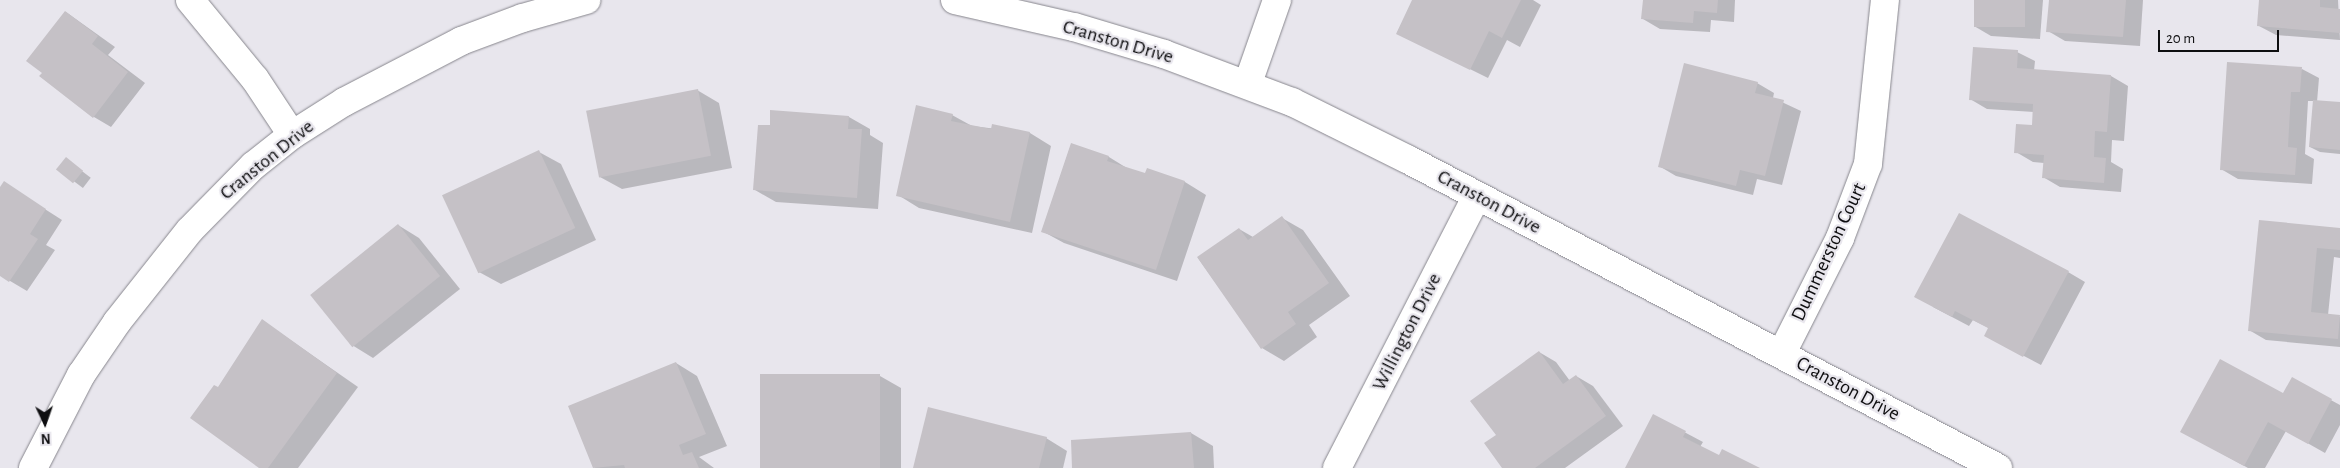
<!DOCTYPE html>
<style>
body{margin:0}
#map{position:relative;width:2340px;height:468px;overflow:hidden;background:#e8e6ed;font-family:"Alegreya Sans",sans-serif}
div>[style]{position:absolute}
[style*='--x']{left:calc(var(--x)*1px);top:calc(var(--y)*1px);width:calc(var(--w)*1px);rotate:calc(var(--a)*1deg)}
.shadow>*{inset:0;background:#0003;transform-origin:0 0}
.building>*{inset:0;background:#c5c1c6;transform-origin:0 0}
.roads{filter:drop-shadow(0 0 1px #87868d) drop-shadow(0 0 1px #87868d)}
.minor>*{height:28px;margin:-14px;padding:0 14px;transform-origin:14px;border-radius:14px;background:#fff}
.tertiary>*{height:28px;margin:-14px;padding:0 14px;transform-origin:14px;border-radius:14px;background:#fff}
span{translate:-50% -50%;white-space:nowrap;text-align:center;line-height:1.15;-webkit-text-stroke:4.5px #e8e6ed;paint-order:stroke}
.street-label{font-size:20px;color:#0e0e10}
.north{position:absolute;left:20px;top:398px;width:50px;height:50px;-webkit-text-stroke:4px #e8e6ed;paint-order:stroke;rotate:177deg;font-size:14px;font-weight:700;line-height:20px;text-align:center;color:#0e0e10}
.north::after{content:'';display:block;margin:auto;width:18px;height:22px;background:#0e0e10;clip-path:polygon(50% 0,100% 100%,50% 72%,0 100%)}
.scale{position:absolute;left:2158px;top:30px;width:121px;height:22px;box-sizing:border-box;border:2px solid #0e0e10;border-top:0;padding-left:6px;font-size:15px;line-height:18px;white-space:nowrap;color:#0e0e10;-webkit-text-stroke:4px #e8e6ed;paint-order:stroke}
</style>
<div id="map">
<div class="shadow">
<div style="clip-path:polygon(1413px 0,1533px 0,1541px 5px,1520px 47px,1507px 40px,1488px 78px,1397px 33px)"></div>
<div style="clip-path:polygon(1644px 0,1735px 0,1734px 22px,1711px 20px,1710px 32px,1660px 29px,1643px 19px)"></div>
<div style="clip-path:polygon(1976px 0,2043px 0,2040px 39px,1991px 36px,1974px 26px)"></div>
<div style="clip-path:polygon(2050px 0,2143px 0,2140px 46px,2065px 41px,2048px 31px)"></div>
<div style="clip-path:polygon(2261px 0,2338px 0,2340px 40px,2276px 35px,2259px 26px)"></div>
<div style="clip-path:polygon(66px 12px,115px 47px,108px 55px,145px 83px,111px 127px,94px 117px)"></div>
<div style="clip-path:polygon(2017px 52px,2035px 61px,2034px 71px,2111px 76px,2128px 86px,2124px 141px,2112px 140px,2111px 162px,2123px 169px,2121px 192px,2060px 187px,2043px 177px,2044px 163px,2033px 162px,2016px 152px,2033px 127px,2034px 112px,1987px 109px,1970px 99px)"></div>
<div style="clip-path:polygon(2302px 69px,2319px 78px,2317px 102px,2340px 104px,2340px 154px,2320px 152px,2310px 147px,2314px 101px,2308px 101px,2305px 154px,2314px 159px,2312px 184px,2238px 179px,2221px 169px)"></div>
<div style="clip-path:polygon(1757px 83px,1774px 93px,1773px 98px,1801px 111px,1782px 185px,1757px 179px,1753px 195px,1676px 176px,1659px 166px)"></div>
<div style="clip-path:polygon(697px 90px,719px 103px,732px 168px,622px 189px,600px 177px)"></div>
<div style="clip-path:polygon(952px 115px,972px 126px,1030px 133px,1051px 146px,1032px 233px,919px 208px,898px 195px)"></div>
<div style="clip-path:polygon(849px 117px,870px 129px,870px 135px,883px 143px,878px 209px,776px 202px,755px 190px,771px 127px)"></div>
<div style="clip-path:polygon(1071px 145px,1109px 157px,1130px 170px,1146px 175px,1148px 170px,1185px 182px,1206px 195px,1177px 281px,1064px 243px,1042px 231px)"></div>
<div style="clip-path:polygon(539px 152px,561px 164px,596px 240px,501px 284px,479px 272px)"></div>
<div style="left:66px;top:159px;width:31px;height:13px;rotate:37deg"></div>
<div style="clip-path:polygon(4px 183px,62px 220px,46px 245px,55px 250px,27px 291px,0 275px,0 189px)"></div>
<div style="clip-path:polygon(1282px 218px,1303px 230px,1350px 296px,1309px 325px,1317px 337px,1284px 361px,1262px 348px,1198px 258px,1239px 229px,1253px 237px)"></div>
<div style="clip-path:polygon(2260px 221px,2340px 229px,2340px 258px,2334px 257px,2328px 315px,2340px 317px,2340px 347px,2266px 340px,2249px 330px)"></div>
<div style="clip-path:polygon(398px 225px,419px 238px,460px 289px,373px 358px,352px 345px)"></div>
<div style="clip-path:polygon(2068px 272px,2085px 282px,2041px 365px,2003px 345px,1989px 328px,1973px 320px,1969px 326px,1933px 307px)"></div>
<div style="clip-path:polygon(263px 321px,358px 387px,298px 468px,261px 468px,218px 388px)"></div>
<div style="clip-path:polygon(1539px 352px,1556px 362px,1570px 381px,1576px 376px,1593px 386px,1623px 426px,1565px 468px,1504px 468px,1497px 435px)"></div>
<div style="clip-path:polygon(676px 363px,697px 376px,727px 446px,699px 457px,714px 468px,595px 468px,569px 407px)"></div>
<div style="clip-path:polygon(880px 376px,901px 388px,901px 468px,761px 468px)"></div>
<div style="clip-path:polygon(2292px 379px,2340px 405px,2340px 425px,2325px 453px,2286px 431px,2265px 468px,2248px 468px,2199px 441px,2284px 395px)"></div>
<div style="clip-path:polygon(1654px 416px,1703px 442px,1700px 447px,1719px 456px,1757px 468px,1626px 468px)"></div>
<div style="clip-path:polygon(1191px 433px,1213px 446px,1214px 468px,1074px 468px)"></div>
<div style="clip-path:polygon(1046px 438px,1067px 451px,1063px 468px,914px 468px)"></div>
</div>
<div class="building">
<div style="clip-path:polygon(1412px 0,1521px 0,1502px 38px,1489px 31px,1470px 70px,1396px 34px)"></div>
<div style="clip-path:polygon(1643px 0,1718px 0,1717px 13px,1694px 11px,1693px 23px,1641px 19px)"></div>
<div style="left:1974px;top:0;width:51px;height:27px"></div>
<div style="clip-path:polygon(2049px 0,2126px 0,2123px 37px,2046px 32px)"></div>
<div style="clip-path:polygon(2259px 0,2320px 0,2320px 7px,2340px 9px,2340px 33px,2257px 26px)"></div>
<div style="clip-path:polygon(65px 11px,98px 36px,92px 44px,128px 72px,93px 118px,39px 76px,42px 73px,26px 61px)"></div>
<div style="clip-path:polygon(1973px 47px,2018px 50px,2017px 68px,2111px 75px,2107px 132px,2095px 131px,2094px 157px,2106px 158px,2104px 183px,2042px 178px,2044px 155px,2014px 153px,2016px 124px,2032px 125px,2033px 104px,1969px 100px)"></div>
<div style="clip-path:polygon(2227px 62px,2302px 67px,2300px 92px,2291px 92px,2288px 147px,2297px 148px,2295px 175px,2220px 170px)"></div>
<div style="clip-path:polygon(1684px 63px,1758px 82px,1755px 93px,1784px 100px,1765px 176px,1740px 170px,1736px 186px,1658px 167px)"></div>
<div style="left:698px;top:89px;width:68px;height:114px;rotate:79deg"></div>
<div style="clip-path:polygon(2313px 100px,2340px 102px,2340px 150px,2309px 147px)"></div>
<div style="clip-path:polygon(916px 105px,953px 114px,951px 121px,991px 129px,992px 124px,1030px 132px,1010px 222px,896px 196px)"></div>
<div style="clip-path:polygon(770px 110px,849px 116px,848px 129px,862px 129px,857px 198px,753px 190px,758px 125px,770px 125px)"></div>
<div style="clip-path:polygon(1071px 143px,1109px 156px,1107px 161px,1145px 173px,1147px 168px,1185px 181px,1156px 270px,1041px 232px)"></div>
<div style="left:539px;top:150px;width:86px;height:107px;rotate:65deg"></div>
<div style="left:66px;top:157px;width:22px;height:16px;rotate:39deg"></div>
<div style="clip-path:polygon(4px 181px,46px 209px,30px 234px,38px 239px,9px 282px,0 276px,0 187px)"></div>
<div style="clip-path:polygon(1959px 213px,2069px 271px,2023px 357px,1984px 336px,1988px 328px,1955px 311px,1952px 317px,1914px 297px)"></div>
<div style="clip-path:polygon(1282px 216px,1329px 283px,1288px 312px,1296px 324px,1261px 349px,1197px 257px,1239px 228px,1248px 240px)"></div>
<div style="clip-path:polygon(2259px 220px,2340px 228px,2340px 250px,2317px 248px,2311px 312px,2340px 315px,2338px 339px,2248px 331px)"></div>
<div style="left:398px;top:224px;width:67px;height:113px;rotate:51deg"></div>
<div style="clip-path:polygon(262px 319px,337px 373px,268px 468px,259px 468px,190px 418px,214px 385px,218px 387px)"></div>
<div style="clip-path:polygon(1539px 351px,1563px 384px,1576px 375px,1606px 416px,1535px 468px,1502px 468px,1484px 443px,1496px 435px,1470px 401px)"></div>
<div style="clip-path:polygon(2220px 359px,2283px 393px,2292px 377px,2332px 399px,2308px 444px,2268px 422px,2244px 466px,2180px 432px)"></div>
<div style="clip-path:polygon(676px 362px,706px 434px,679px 445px,683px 455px,692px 452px,699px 468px,625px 468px,624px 465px,593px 468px,568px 406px)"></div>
<div style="left:760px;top:374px;width:120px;height:94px"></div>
<div style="clip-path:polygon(928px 407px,1047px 437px,1039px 468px,913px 468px)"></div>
<div style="clip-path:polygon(1653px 414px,1686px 431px,1683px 437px,1719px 455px,1722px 449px,1760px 468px,1625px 468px)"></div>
<div style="clip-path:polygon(1191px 432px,1194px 468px,1072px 468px,1071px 440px)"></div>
</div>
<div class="roads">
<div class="minor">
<div style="--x:190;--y:0;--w:102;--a:50.6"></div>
<div style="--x:255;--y:79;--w:67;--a:56.5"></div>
<div style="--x:1248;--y:83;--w:88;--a:-70.7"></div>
<div style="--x:1782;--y:353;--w:129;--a:-63.2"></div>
<div style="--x:1840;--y:238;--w:79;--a:-69.3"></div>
<div style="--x:1868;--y:164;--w:165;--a:-84.1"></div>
<div style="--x:1337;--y:468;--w:306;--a:-62.8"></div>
</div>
<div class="tertiary">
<div style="--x:955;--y:0;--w:122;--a:12.8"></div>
<div style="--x:1074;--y:27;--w:94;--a:16.7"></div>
<div style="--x:1164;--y:54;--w:137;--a:20.6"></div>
<div style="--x:1292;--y:102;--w:128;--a:26.4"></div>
<div style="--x:1407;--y:159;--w:667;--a:27.6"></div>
<div style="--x:33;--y:468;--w:105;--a:-62.7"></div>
<div style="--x:81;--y:375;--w:64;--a:-55.8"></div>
<div style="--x:117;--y:322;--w:117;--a:-51.6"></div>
<div style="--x:190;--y:230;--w:90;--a:-45.5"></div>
<div style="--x:253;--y:166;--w:50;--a:-38.5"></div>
<div style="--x:292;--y:135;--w:62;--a:-32.4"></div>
<div style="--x:344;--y:102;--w:132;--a:-27.5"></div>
<div style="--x:461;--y:41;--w:66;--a:-20.4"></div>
<div style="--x:523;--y:18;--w:66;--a:-15.9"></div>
</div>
</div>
<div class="street-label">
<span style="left:1118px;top:42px;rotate:16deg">Cranston Drive</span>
<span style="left:267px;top:160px;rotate:-39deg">Cranston Drive</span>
<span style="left:1489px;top:202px;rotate:28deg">Cranston Drive</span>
<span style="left:1829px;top:252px;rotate:-65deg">Dummerston Court</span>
<span style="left:1407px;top:332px;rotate:-63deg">Willington Drive</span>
<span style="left:1848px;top:389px;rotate:28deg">Cranston Drive</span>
</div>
<div class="north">N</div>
<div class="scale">20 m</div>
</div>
